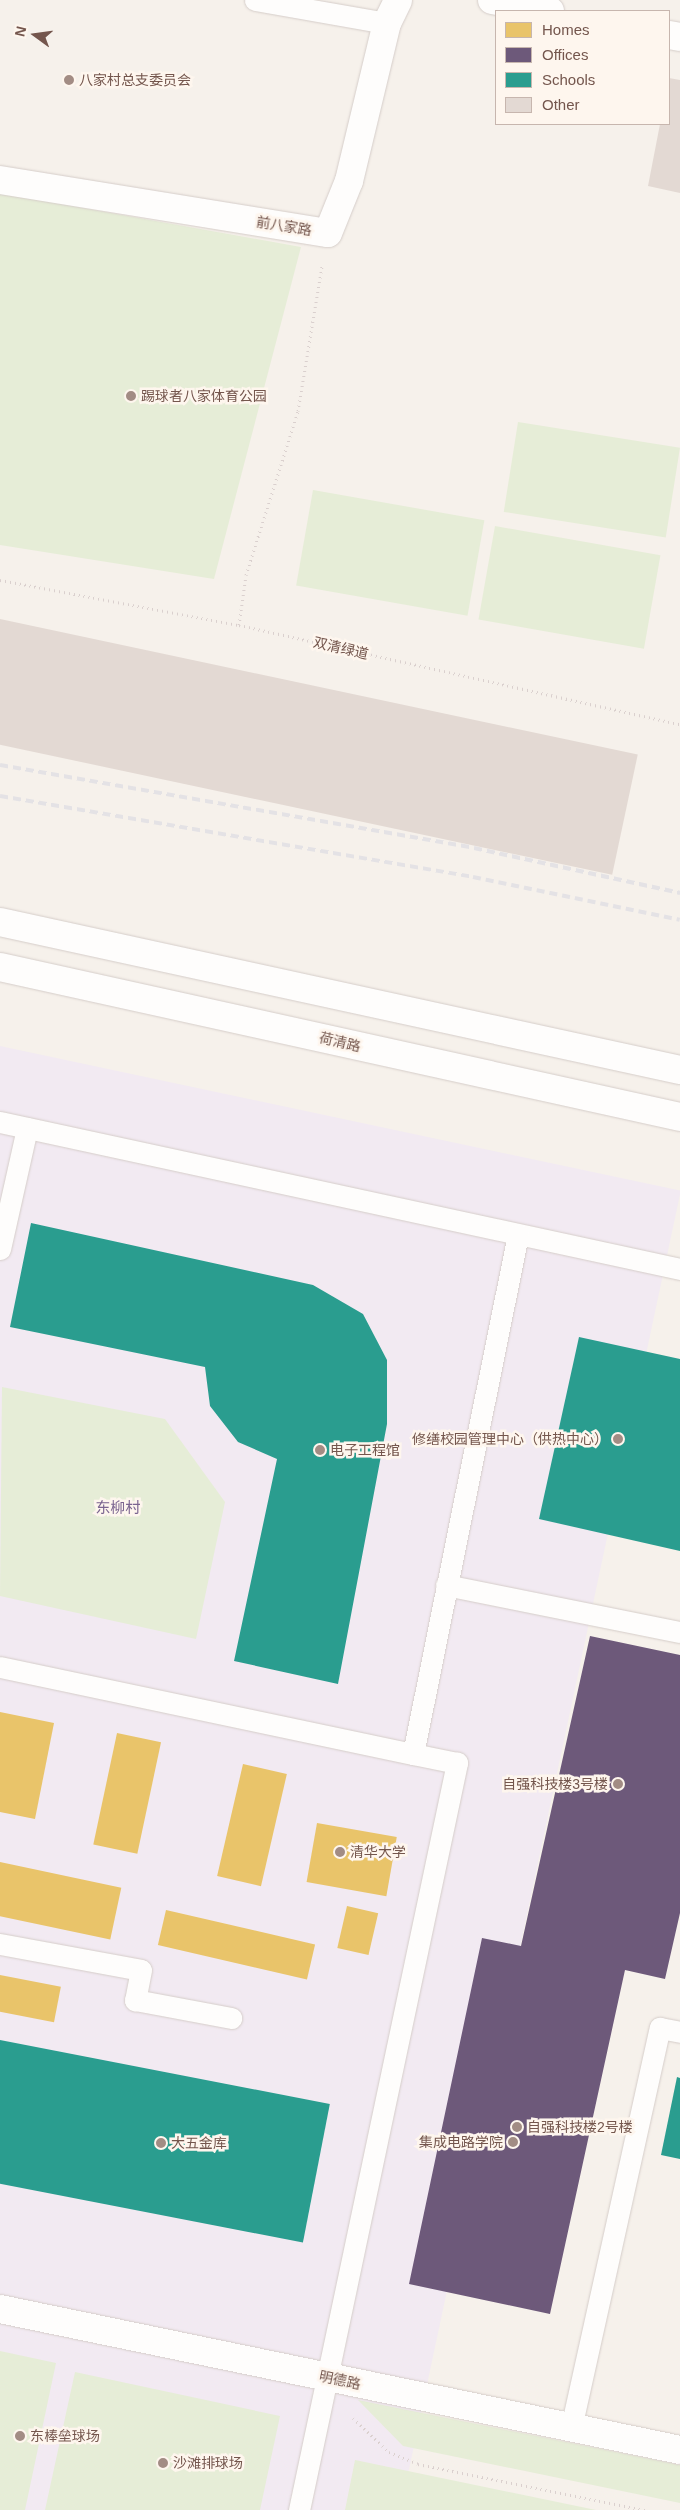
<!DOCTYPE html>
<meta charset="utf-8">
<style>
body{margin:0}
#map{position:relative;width:680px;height:2510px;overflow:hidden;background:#f6f1eb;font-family:Arial,"Noto Sans SC",sans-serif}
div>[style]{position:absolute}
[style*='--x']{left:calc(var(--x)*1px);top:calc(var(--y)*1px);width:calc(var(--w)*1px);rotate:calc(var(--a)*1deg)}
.education>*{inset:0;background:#f2eaf2;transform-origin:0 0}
.green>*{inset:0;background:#e6edd7;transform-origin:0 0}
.homes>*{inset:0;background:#e9c46a;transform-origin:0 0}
.offices>*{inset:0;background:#6d597a}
.schools>*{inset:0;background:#2a9d8f;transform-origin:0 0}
.building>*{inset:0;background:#e3d9d3;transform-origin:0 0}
.path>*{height:3px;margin-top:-1.5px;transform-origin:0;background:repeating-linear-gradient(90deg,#dad0ce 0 1px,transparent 0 5px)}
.roads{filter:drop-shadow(0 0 1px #d5cdc9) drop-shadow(0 0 1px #d5cdc9)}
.lane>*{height:21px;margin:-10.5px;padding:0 10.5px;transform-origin:10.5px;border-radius:10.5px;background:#fefdfc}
.street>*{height:28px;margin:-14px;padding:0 14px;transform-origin:14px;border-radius:14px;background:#fefdfc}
.secondary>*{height:28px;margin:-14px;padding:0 14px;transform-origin:14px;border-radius:14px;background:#fefdfc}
.rail>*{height:4px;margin-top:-2px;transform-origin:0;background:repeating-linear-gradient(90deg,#e4e2e5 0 8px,transparent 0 13px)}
.dots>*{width:14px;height:14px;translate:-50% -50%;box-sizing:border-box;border:2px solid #fef6ee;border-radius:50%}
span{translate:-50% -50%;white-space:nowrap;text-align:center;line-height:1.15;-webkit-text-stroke:5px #fef6ee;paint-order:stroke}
.poi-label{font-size:14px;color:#74564d}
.left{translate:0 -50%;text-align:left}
.right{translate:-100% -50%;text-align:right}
.street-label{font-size:14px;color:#74564d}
.neighbourhood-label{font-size:15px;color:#7b6590}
.legend{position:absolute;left:495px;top:10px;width:175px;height:115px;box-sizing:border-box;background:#fef6ee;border:1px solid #c7b6ae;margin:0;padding:6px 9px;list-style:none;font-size:15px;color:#74564d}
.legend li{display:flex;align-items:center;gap:10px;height:25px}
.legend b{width:25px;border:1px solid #c7b6ae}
.north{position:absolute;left:10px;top:10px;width:50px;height:50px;-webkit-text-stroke:4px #fef6ee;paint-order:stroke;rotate:284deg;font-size:14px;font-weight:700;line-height:20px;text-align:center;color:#74564d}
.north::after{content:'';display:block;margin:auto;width:18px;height:22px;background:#74564d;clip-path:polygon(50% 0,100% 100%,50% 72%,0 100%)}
</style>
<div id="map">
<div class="education">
<div style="left:0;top:1046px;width:696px;height:1464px;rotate:12deg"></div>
</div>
<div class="green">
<div style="clip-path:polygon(0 193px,301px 247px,214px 579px,0 545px)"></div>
<div style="left:518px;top:422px;width:164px;height:91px;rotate:9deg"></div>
<div style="left:313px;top:490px;width:174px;height:97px;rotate:10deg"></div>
<div style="left:495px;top:526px;width:168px;height:95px;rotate:10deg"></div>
<div style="clip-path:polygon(2px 1387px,165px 1419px,225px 1502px,196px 1639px,0 1596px)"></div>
<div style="clip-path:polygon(0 2351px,56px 2363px,25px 2510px,0 2510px)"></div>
<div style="clip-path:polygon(75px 2372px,280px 2416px,260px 2510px,45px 2510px)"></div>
<div style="clip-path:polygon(358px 2400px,680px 2465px,680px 2503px,403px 2446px)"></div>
<div style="clip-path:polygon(355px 2460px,596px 2510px,345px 2510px)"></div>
</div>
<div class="homes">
<div style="clip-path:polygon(0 1712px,54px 1723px,35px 1819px,0 1812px)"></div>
<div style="left:117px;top:1733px;width:45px;height:114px;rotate:12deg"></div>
<div style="left:243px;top:1764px;width:45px;height:115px;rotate:13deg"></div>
<div style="left:317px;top:1823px;width:81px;height:60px;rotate:10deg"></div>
<div style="left:0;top:1862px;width:124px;height:53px;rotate:12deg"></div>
<div style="left:347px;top:1906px;width:32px;height:43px;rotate:13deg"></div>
<div style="left:166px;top:1910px;width:153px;height:36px;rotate:13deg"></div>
<div style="left:0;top:1975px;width:62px;height:36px;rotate:11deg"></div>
</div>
<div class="offices">
<div style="clip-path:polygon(590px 1636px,680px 1655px,680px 1913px,665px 1979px,625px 1970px,550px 2314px,409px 2284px,482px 1938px,521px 1946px)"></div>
</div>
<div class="schools">
<div style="clip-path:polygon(31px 1223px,313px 1285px,363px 1314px,387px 1360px,387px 1424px,338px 1684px,234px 1661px,277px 1459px,238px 1442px,210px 1406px,205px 1367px,10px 1327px)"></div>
<div style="clip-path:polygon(579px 1337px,680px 1359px,680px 1551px,539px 1519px)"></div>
<div style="left:0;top:2040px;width:336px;height:141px;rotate:11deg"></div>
<div style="clip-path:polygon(677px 2077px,680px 2078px,680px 2159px,661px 2155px)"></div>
</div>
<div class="building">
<div style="clip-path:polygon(669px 78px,680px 80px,680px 193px,648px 186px,660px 124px,669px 124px)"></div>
<div style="left:0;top:619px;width:652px;height:123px;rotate:12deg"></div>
</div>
<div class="path">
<div style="--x:0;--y:580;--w:243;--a:10.7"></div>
<div style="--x:239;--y:625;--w:452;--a:12.7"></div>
<div style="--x:239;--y:625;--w:50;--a:-82"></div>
<div style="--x:246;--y:575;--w:172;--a:-72.4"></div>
<div style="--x:298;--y:411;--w:147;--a:-80.6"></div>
<div style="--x:353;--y:2418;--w:50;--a:43.4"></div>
<div style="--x:389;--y:2452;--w:31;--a:22"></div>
<div style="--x:418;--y:2464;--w:232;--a:11.5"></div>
</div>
<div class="roads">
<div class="lane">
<div style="--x:255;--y:0;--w:134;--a:9.9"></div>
<div style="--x:0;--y:1122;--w:696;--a:12.2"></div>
<div style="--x:0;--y:1249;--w:124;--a:-77.4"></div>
<div style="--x:446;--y:1585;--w:239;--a:11.4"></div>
<div style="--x:0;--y:1667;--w:422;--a:11.9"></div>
<div style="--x:413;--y:1754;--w:530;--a:-78.58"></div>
<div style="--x:0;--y:1944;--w:143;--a:10.4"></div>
<div style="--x:141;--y:1970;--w:31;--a:101"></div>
<div style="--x:135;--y:2000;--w:98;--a:10.6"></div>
<div style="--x:571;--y:2428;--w:410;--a:-77.5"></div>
<div style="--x:660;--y:2028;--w:20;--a:11"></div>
<div style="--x:299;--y:2510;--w:764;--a:-78.06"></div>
<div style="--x:457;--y:1763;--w:45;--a:-168.4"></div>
</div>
<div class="street">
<div style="--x:492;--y:0;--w:59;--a:10.7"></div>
<div style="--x:669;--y:35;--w:11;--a:10"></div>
<div style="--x:0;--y:180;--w:332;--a:9.2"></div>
<div style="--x:328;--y:233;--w:56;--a:-68"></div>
<div style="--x:349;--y:181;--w:163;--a:-76.5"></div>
<div style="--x:387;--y:23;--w:25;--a:-64"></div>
<div style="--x:0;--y:2309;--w:694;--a:11.71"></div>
</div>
<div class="secondary">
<div style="--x:0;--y:922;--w:696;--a:12.28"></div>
<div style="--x:0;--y:967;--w:696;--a:12.44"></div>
</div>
</div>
<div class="rail">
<div style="--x:0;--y:765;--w:481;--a:9.9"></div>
<div style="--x:474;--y:848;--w:211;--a:12.3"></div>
<div style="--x:0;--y:796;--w:480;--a:9.7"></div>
<div style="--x:473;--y:877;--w:211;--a:11.7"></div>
</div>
<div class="dots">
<div style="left:69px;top:80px;background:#a28c84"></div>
<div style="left:131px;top:396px;background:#a28c84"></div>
<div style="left:618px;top:1439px;background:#a28c84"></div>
<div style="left:320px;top:1450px;background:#a28c84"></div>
<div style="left:618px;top:1784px;background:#a28c84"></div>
<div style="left:340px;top:1852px;background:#a28c84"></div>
<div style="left:517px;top:2127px;background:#a28c84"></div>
<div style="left:513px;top:2142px;background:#a28c84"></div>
<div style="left:161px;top:2143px;background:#a28c84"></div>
<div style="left:20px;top:2436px;background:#a28c84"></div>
<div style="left:163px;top:2463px;background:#a28c84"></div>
</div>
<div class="poi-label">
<span class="left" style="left:79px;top:80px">八家村总支委员会</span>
<span class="left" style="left:141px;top:396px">踢球者八家体育公园</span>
<span class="right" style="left:608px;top:1439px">修缮校园管理中心（供热中心）</span>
<span class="left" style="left:330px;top:1450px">电子工程馆</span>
<span class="right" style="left:608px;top:1784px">自强科技楼3号楼</span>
<span class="left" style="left:350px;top:1852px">清华大学</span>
<span class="left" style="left:527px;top:2127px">自强科技楼2号楼</span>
<span class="right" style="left:503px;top:2142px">集成电路学院</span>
<span class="left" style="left:171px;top:2143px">大五金库</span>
<span class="left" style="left:30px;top:2436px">东棒垒球场</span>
<span class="left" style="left:173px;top:2463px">沙滩排球场</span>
</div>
<div class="street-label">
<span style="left:284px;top:226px;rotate:9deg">前八家路</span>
<span style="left:341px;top:648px;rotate:13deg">双清绿道</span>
<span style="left:340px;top:1042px;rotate:13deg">荷清路</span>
<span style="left:340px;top:2380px;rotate:12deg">明德路</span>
</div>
<div class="neighbourhood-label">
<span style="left:118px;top:1508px">东柳村</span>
</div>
<ul class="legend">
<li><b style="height:14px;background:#e9c46a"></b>Homes</li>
<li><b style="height:14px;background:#6d597a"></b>Offices</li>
<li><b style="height:14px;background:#2a9d8f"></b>Schools</li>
<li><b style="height:14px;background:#e3d9d3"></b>Other</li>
</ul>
<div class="north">N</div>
</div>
